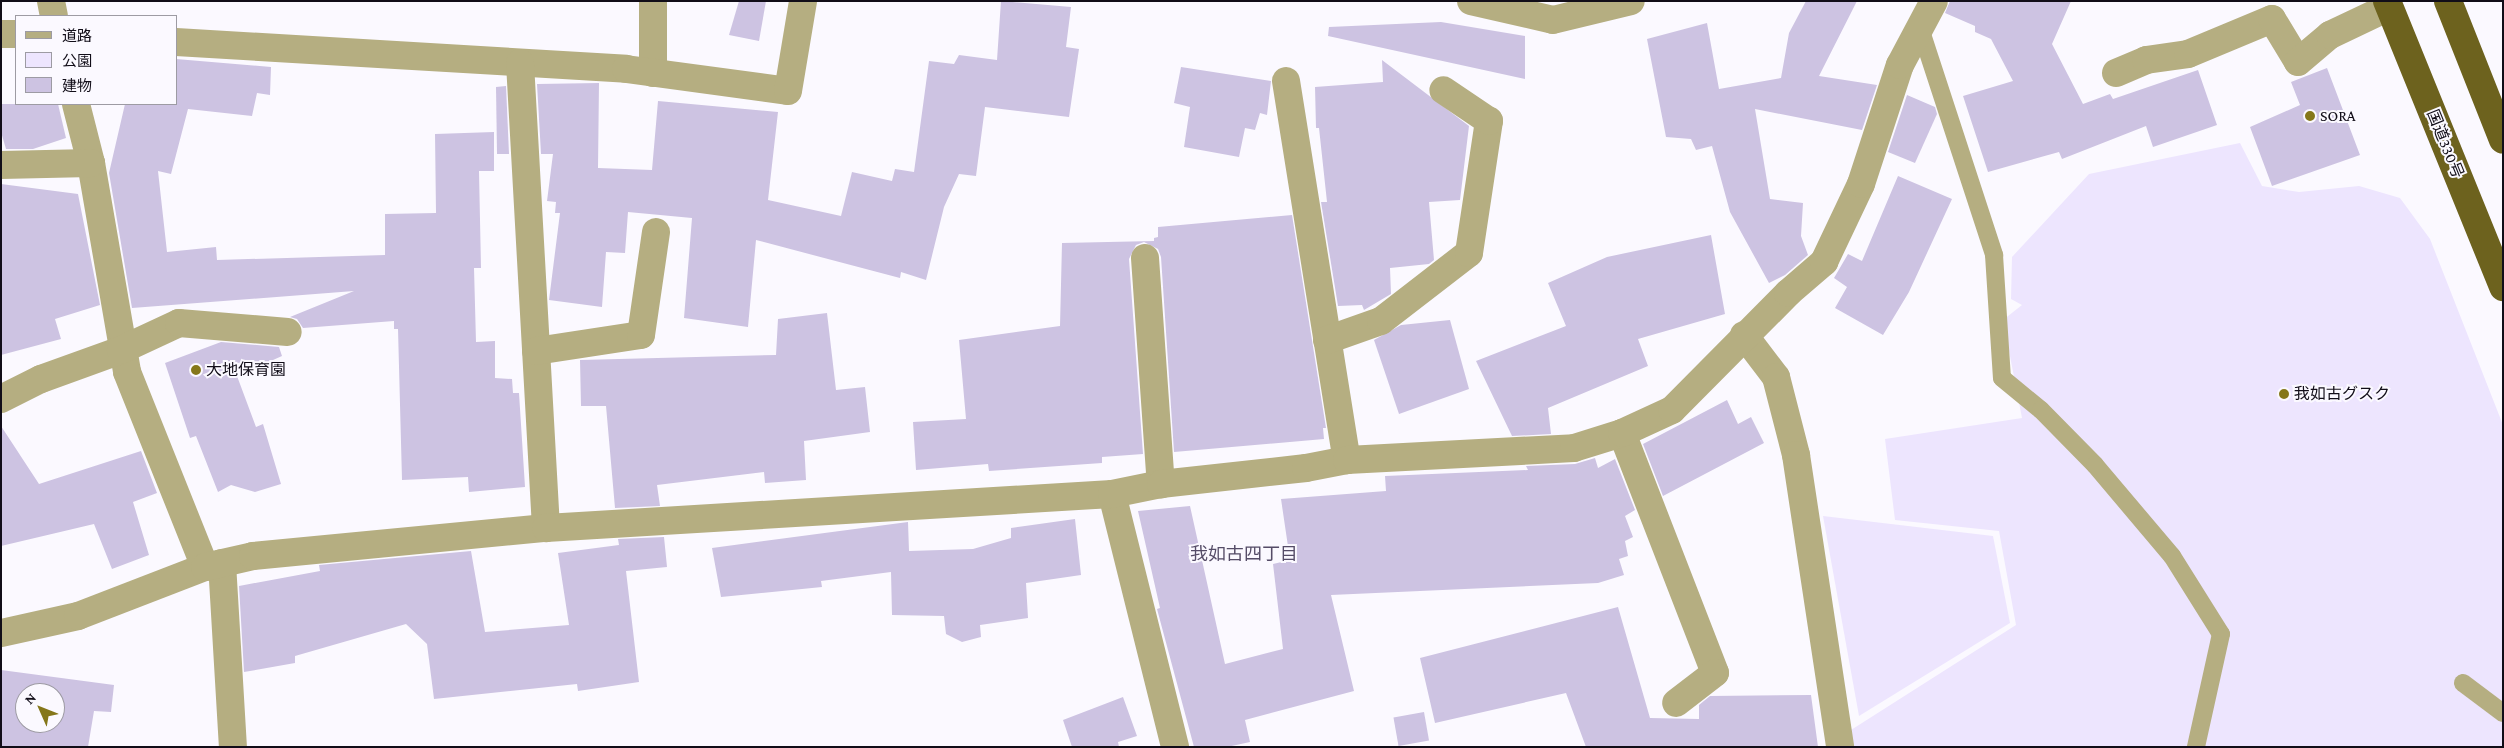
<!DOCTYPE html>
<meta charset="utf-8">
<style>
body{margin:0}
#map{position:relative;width:2504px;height:748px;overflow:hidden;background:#fbf9ff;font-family:"Crimson Pro","Noto Sans JP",serif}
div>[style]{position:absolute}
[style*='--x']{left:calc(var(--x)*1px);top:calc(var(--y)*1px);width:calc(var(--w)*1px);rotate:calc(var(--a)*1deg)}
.green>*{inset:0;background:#ede5fe}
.building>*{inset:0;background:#cdc3e2;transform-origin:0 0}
.service>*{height:18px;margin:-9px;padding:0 9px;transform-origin:9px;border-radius:9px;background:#b5ae81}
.minor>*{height:28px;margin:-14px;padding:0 14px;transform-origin:14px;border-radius:14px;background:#b5ae81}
.trunk>*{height:28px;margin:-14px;padding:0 14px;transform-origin:14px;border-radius:14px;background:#6d621e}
.dots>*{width:14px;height:14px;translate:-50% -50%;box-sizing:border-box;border:2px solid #fbf9ff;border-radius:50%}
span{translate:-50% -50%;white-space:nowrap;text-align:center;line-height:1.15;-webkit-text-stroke:4px #fbf9ff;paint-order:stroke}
.poi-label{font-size:16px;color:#110d18}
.left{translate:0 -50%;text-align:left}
.street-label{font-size:16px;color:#110d18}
.neighbourhood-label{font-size:18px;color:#554c67}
.frame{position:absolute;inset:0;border:2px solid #110d18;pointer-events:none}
.legend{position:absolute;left:15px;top:15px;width:162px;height:90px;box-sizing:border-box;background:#fbf9ff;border:1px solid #9d9ba3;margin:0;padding:6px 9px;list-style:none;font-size:15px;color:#110d18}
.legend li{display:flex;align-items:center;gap:10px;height:25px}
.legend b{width:25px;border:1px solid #9d9ba3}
.north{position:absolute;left:15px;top:683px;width:50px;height:50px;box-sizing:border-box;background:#fbf9ff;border:1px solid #9d9ba3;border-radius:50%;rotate:314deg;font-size:14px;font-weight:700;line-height:20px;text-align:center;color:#110d18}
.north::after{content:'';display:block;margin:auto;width:18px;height:22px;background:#85771a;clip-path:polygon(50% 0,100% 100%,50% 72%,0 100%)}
</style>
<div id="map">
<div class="green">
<div style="clip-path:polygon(2240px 143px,2262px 186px,2299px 192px,2359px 186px,2400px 198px,2430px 239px,2503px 425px,2503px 747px,1853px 747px,1851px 730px,2016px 625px,1999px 531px,1895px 520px,1885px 439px,2022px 418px,2003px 320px,2022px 305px,2011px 299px,2012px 257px,2089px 174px)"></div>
<div style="clip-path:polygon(1823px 516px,1993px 536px,2010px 623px,1859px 716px)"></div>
</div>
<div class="building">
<div style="clip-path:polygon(739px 1px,766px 1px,759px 41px,729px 35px)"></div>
<div style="clip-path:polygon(1001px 1px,1071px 7px,1066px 47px,1079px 49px,1069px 117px,985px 107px,976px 176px,959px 174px,944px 207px,926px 280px,901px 272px,900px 278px,756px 240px,748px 327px,684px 318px,692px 218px,628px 212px,625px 253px,606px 252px,602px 307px,549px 300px,560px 213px,555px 213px,556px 202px,547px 201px,553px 154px,541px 154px,537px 84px,599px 83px,598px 168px,652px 170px,658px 101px,778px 112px,768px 200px,841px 216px,852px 172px,892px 181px,895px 169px,914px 172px,929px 61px,954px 64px,959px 55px,997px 60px)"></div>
<div style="clip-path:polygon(1806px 1px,1857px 1px,1819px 76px,1877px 85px,1862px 130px,1755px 109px,1770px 199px,1803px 203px,1801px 236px,1808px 255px,1785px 275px,1769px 283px,1730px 212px,1712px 146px,1696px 150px,1691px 139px,1666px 137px,1647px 39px,1707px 23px,1719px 89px,1781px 78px,1789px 33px)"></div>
<div style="clip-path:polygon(1950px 1px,2071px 1px,2052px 44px,2083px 104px,2110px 94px,2113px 99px,2198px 70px,2217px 125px,2153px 147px,2146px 126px,2062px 159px,2059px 152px,1988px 172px,1963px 96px,2013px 81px,1991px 39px,1975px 32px,1975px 26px,1945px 13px)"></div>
<div style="clip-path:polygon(1441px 22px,1525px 36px,1525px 79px,1328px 36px,1329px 27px)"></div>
<div style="clip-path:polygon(176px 59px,271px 67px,270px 95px,257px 93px,252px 116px,188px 109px,171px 174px,158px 171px,167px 252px,216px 247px,217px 260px,385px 255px,385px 214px,436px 213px,435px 134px,494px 132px,494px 171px,479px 171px,481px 268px,474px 268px,476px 342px,495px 341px,495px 378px,512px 379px,513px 393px,519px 393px,525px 487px,469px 492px,468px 477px,402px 480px,398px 329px,394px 329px,394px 321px,303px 328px,297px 319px,290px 317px,354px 291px,132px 308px,109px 173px,125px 104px,176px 104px)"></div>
<div style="clip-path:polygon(1382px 60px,1469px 126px,1460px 200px,1429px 202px,1434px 260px,1429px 264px,1390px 268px,1391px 294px,1364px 310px,1362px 305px,1338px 306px,1321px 202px,1327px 202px,1319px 128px,1316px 128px,1315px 87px,1383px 82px)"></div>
<div style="clip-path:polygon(1181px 67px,1271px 81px,1267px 115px,1260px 113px,1255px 130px,1245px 128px,1239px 157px,1184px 147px,1190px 107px,1174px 103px)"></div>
<div style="clip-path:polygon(2327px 68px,2360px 155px,2272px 186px,2250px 127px,2300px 105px,2291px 82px)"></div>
<div style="clip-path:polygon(506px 86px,509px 154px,497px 154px,496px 87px)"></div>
<div style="clip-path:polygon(1907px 95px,1935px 107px,1937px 114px,1915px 163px,1888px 152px)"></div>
<div style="clip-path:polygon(1px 104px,58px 104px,66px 138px,33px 149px,6px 149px,1px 132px)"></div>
<div style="clip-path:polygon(1898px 176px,1952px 199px,1909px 292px,1883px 335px,1835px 308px,1847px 287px,1834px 278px,1848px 254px,1862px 261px)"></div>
<div style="clip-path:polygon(1px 184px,78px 194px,100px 305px,55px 319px,61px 339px,1px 355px)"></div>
<div style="clip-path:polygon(1292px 215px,1326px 428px,1323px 428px,1324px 439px,1174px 452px,1161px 257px,1158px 249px,1144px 242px,1136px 245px,1129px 259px,1143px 454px,1102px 457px,1102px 463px,989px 471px,988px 464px,916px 470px,913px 422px,966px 419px,959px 340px,1060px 326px,1062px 243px,1154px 241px,1154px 238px,1158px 237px,1158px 227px)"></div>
<div style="clip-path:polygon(1711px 235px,1725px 314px,1638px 339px,1648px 366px,1548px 408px,1551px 434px,1512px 436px,1476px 361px,1566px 326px,1548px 283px,1607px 257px)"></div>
<div style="clip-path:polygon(827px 313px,836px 390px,865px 387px,870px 432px,804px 441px,806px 480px,765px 483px,764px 472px,657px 485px,660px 506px,615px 508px,606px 406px,581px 406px,580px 360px,776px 355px,778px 319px)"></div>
<div style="clip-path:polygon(1450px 320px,1469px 389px,1399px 414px,1374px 340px,1401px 325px)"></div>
<div style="clip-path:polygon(221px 342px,279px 347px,282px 356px,237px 376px,256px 427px,263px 424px,281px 484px,255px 492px,231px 485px,218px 492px,196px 436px,190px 438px,165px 363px)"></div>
<div style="clip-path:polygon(1727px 400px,1738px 424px,1751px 417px,1764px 443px,1663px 496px,1643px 444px)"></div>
<div style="clip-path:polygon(1px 426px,39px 484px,141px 451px,157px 493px,133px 502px,149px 555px,112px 569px,94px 524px,1px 546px)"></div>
<div style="clip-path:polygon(1595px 458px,1598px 468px,1615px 459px,1635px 510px,1625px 516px,1633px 537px,1625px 541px,1628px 556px,1619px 559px,1624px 575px,1598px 583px,1331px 595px,1354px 691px,1245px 720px,1250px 742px,1227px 747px,1194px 747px,1157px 609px,1160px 608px,1138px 511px,1190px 506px,1225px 664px,1283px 649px,1273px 564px,1290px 560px,1281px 499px,1386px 491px,1385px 476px,1528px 470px,1526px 466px,1575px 464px)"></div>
<div style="clip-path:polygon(1075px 519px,1081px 575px,1026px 583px,1028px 618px,980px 625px,981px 637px,962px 642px,946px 634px,944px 616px,892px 615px,891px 572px,821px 581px,822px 587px,721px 597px,712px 548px,908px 522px,909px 551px,973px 549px,1011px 538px,1011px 528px)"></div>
<div style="clip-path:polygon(664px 537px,667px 567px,626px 571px,639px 682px,578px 691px,577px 684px,434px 699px,427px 644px,406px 624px,295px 656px,295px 663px,244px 672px,239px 586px,320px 571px,319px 565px,471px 551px,485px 632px,569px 625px,558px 553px,619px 545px,618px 539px)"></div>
<div style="clip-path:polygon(1618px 607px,1650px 718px,1699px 719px,1699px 705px,1710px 696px,1811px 695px,1818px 747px,1586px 747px,1566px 693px,1435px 723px,1420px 658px)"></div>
<div style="clip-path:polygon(evenodd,1px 670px,114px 685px,111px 712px,94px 711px,88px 747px,1px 747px,1px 670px,25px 693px,55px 693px,55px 723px,25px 723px,25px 693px)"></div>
<div style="clip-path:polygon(1123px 697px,1137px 736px,1118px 742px,1119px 747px,1072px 747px,1063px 720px)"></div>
<div style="left:1424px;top:712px;width:29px;height:31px;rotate:80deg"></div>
</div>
<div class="service">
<div style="--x:1920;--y:28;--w:239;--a:71.9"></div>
<div style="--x:1994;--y:255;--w:123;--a:86.3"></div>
<div style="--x:2002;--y:378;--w:50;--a:39.4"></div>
<div style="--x:2041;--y:410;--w:77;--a:45.5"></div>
<div style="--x:2095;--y:465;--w:119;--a:49.8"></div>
<div style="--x:2172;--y:556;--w:92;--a:57.9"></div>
<div style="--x:2221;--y:634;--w:116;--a:102.5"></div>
<div style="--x:2463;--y:683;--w:50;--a:36.9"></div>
</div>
<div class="minor">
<div style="--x:51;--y:1;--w:15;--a:79"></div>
<div style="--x:653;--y:1;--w:72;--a:90"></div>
<div style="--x:1471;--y:1;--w:84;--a:13"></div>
<div style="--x:1553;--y:20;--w:80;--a:-13.7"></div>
<div style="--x:1;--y:34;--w:15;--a:0"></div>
<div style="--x:176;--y:42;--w:451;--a:3.4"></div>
<div style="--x:626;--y:69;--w:163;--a:7.7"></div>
<div style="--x:788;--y:91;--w:91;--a:-80.5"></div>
<div style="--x:520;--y:63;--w:466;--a:86.8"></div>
<div style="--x:2116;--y:73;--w:33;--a:-23"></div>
<div style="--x:2146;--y:60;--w:42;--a:-8.1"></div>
<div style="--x:2188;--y:54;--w:91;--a:-22.6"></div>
<div style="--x:2272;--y:19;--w:50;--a:58.8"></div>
<div style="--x:2298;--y:62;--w:42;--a:-40.2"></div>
<div style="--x:2330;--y:35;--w:65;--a:-25.4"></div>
<div style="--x:1286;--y:81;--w:384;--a:80.9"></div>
<div style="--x:76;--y:104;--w:61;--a:75.7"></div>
<div style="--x:91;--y:163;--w:212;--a:80.2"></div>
<div style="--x:127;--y:372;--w:210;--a:68.2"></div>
<div style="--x:1;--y:165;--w:90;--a:-1.3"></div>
<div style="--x:1145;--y:258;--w:227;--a:86"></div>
<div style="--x:1744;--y:335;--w:53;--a:52.7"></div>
<div style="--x:1776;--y:377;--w:81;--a:75.6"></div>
<div style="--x:1796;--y:455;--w:295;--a:81.4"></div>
<div style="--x:1327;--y:340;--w:57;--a:-19.4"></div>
<div style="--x:1381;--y:321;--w:111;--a:-37.7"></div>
<div style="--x:1469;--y:253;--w:134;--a:-81.4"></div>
<div style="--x:1489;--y:121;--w:55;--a:-146"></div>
<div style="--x:536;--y:351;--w:106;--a:-8.7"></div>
<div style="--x:641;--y:335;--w:104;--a:-81.7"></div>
<div style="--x:1;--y:399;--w:45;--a:-26.6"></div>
<div style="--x:41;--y:379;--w:85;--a:-19.9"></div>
<div style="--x:121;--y:350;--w:64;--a:-25"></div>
<div style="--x:179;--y:323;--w:109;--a:4.7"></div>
<div style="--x:1622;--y:433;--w:257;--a:68.8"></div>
<div style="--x:1715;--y:673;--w:49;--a:142.4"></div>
<div style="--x:1112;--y:494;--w:261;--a:76"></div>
<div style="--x:222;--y:563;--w:184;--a:86.6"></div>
<div style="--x:1;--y:633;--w:79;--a:-12.4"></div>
<div style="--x:78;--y:616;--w:136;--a:-21.1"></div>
<div style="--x:205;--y:567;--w:49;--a:-12.9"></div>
<div style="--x:253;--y:556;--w:294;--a:-5.5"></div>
<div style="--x:546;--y:528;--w:567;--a:-3.44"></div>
<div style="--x:1112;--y:494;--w:50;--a:-11.5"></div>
<div style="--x:1161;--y:484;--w:146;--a:-6.3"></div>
<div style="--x:1306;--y:468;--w:42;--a:-11"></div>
<div style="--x:1347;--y:460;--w:227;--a:-3"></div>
<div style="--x:1574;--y:448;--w:50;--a:-17.4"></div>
<div style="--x:1622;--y:433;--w:55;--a:-24.7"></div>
<div style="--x:1672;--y:410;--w:165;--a:-45.2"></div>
<div style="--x:1788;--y:293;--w:48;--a:-40.7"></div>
<div style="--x:1824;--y:262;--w:86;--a:-64.6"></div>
<div style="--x:1861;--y:184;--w:125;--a:-71.9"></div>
<div style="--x:1900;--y:65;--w:72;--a:-62"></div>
</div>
<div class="trunk">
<div style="--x:2387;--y:1;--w:309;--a:67.9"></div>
<div style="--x:2448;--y:1;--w:149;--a:68.4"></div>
</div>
<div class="dots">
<div style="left:2310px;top:116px;background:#85771a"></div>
<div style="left:196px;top:370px;background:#85771a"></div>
<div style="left:2284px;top:394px;background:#85771a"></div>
</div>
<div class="poi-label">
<span class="left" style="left:2320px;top:116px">SORA</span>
<span class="left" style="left:206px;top:370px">大地保育園</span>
<span class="left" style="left:2294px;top:394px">我如古グスク</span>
</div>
<div class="street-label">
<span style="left:2445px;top:144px;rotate:68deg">国道330号</span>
</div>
<div class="neighbourhood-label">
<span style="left:1244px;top:554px">我如古四丁目</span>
</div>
<div class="frame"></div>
<ul class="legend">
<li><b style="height:6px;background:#b5ae81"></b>道路</li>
<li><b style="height:14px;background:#ede5fe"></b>公園</li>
<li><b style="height:14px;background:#cdc3e2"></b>建物</li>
</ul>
<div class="north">N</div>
</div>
